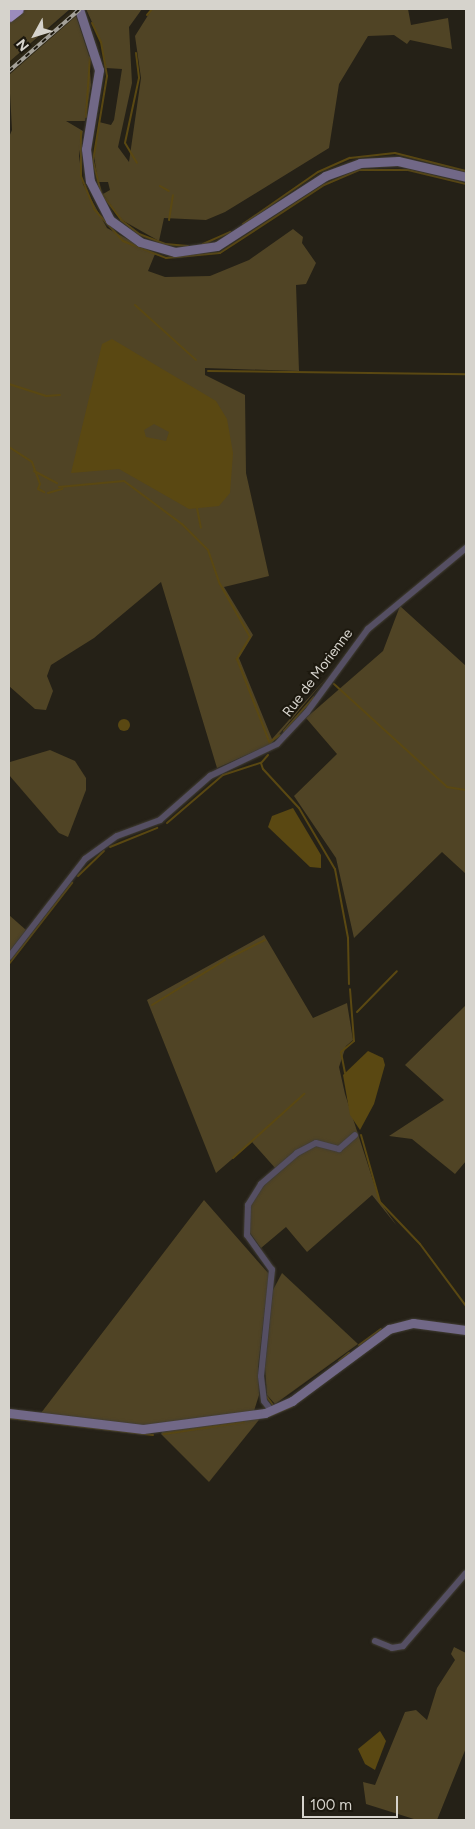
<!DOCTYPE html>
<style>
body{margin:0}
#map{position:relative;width:475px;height:1829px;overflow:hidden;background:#252117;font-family:Figtree,sans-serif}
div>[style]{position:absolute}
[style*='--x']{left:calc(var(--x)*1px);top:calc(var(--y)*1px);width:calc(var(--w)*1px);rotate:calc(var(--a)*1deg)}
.built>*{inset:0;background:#2c2615}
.green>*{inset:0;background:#504425}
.water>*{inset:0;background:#5a4812}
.round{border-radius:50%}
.stream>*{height:2px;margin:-1px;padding:0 1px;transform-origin:1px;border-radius:1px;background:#5a4812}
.roads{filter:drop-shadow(0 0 1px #413d34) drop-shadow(0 0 1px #413d34)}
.street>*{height:6px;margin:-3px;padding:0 3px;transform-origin:3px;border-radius:3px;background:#554f63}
.secondary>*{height:9px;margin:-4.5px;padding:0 4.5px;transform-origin:4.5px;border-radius:4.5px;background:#716887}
.highway>*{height:11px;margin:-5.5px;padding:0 5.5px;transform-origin:5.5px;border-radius:5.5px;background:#9b8cbd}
.rail>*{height:4px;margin-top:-2px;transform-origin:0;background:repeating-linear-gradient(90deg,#1c180e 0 5.5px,#a4a199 0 11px);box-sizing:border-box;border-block:1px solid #a4a199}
span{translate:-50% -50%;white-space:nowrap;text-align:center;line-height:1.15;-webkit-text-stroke:4px #1c180e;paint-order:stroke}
.street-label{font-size:14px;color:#d6d3cc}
.frame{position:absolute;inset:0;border:10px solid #d6d3cc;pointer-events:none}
.north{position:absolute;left:10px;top:10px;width:50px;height:50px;-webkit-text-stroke:4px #1c180e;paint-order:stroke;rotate:231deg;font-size:14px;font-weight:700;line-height:20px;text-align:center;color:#d6d3cc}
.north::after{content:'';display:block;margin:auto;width:18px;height:22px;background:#d6d3cc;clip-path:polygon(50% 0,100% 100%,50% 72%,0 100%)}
.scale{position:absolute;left:302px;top:1796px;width:96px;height:22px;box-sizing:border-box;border:2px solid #d6d3cc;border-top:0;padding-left:6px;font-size:15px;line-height:18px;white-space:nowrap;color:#d6d3cc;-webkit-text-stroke:4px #1c180e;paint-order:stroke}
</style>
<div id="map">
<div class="built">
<div style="clip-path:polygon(73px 9px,76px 16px,9px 75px,9px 62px)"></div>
</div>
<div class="green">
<div style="clip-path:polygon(25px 9px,70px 9px,9px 62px,9px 22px)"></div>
<div style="clip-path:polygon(86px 9px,142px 9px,129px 27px,132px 83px,118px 147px,129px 162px,141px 78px,135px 36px,152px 9px,408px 9px,411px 25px,448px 18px,452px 49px,410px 40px,407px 44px,394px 35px,368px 36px,339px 84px,329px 148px,225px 212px,206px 220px,164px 218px,159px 241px,120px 219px,103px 194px,110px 190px,108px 182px,98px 182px,94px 156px,99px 122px,111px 125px,114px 120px,122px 69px,106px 68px,101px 42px)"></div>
<div style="clip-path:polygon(76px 16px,89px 56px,91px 85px,85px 121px,66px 121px,83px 131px,79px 156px,83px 184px,107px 228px,155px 254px,148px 271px,165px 277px,210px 276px,249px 260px,293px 229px,303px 237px,302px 243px,316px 263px,306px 284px,296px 285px,299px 371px,205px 368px,205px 375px,245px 395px,246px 473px,269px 576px,224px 587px,253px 635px,239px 658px,272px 739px,328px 676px,271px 744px,217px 768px,161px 582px,94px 638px,51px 665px,47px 676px,53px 691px,46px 710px,35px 709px,9px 686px,9px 137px,12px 130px,9px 75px)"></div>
<div style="clip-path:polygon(400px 606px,466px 666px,466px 874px,442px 852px,354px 938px,336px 858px,294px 796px,337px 754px,306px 718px,383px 651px)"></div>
<div style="clip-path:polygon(50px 750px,75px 761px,86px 778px,86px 790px,68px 837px,59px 833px,9px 775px,10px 762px)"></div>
<div style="clip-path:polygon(9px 915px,26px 930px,9px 952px)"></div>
<div style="clip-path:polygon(264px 935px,313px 1018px,347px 1003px,353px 1040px,346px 1046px,339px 1067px,345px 1094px,380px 1202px,397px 1226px,372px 1195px,307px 1252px,286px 1227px,261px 1248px,246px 1227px,248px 1205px,276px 1169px,252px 1142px,216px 1173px,147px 1000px)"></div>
<div style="clip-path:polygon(466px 1005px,466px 1161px,455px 1174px,412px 1139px,389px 1136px,444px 1100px,405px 1065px)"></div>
<div style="clip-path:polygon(204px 1200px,269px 1274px,258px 1367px,259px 1395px,254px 1411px,144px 1425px,41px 1413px)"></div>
<div style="clip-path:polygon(282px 1273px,358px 1344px,275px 1404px,267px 1395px,265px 1367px,273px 1290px)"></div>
<div style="clip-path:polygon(262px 1416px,209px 1482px,161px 1434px,162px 1432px)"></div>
<div style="clip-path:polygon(454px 1647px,466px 1653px,466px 1748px,437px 1820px,417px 1820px,366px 1804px,363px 1782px,375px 1785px,405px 1712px,416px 1710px,427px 1720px,437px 1688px,455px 1660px,451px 1654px)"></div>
</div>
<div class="water">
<div style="clip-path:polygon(evenodd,112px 339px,216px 401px,227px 419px,233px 453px,230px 493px,219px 506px,189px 509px,119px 469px,71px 473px,102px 344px,112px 339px,154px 424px,169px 432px,166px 441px,146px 437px,144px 430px,154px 424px)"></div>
<div class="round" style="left:118px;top:719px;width:12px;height:12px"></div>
<div style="clip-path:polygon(293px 808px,321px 855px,321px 868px,310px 867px,268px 827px,272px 816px)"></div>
<div style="clip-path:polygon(368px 1051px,383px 1058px,385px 1065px,374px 1104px,360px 1130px,350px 1115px,343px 1075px)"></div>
<div style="clip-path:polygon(380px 1731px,386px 1741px,375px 1770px,365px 1764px,358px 1749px)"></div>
</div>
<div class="stream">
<div style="--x:147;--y:15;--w:8;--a:-50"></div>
<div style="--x:92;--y:23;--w:21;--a:65"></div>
<div style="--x:101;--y:42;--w:35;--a:80"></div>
<div style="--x:107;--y:76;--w:86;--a:99.4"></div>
<div style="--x:93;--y:161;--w:33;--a:76"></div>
<div style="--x:101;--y:193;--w:34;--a:53"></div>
<div style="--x:121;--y:220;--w:23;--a:38"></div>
<div style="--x:139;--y:234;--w:28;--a:21"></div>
<div style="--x:165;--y:244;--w:23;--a:5"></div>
<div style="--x:136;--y:53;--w:25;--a:83"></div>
<div style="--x:139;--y:78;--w:66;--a:102.2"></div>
<div style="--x:125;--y:143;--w:23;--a:59"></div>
<div style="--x:86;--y:117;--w:60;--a:-86.2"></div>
<div style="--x:81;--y:132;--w:44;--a:90"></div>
<div style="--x:81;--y:176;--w:35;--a:68"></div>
<div style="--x:94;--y:209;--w:43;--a:47.8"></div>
<div style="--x:123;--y:241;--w:46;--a:21.6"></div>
<div style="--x:166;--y:258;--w:54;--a:-5.3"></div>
<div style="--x:220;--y:253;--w:124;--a:-33.2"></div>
<div style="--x:324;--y:185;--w:38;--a:-23"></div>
<div style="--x:359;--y:170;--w:49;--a:0"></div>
<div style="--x:408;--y:170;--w:60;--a:13.6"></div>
<div style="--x:160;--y:186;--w:10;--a:29"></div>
<div style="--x:169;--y:220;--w:25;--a:-81"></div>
<div style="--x:243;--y:224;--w:91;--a:-34.7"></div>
<div style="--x:318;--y:172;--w:35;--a:-24"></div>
<div style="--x:350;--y:158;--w:45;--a:-6.3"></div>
<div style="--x:395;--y:153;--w:73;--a:14.2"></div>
<div style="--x:203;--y:244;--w:30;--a:-24"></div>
<div style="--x:135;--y:305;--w:82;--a:42"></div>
<div style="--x:208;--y:371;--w:258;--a:0.7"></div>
<div style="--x:9;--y:384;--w:39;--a:18"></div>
<div style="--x:46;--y:396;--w:14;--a:-4"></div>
<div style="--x:9;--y:447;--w:27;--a:33"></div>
<div style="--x:32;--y:462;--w:23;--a:70"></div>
<div style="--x:40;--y:484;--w:5;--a:112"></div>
<div style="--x:38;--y:489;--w:7;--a:27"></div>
<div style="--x:34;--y:471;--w:26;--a:28"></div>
<div style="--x:59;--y:487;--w:65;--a:-5.3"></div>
<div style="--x:124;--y:481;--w:72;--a:36.6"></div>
<div style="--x:182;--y:524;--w:37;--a:45"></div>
<div style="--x:208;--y:550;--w:36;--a:71"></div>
<div style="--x:220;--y:584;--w:61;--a:60.5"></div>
<div style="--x:250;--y:637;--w:26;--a:121"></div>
<div style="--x:237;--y:659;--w:93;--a:68.7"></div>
<div style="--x:48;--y:493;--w:15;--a:-16"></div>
<div style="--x:197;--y:508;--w:20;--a:79"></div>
<div style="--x:334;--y:684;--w:153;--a:42.3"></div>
<div style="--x:447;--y:787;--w:19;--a:9"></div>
<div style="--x:284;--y:731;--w:45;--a:-48.6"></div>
<div style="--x:270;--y:742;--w:12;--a:-35"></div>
<div style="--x:268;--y:755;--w:11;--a:131"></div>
<div style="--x:261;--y:763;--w:6;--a:72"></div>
<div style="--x:263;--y:769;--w:53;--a:47.3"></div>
<div style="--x:299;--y:808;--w:71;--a:59.5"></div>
<div style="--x:335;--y:869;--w:70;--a:79.3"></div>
<div style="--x:348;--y:938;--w:46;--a:88.8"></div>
<div style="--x:167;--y:823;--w:74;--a:-40.6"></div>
<div style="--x:223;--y:775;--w:40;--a:-18"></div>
<div style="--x:110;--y:847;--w:51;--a:-22"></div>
<div style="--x:78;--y:876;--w:36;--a:-44"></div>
<div style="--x:229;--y:958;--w:40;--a:-26.6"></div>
<div style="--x:9;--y:964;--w:103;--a:-52.1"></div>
<div style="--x:152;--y:1005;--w:86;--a:-31.7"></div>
<div style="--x:357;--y:1012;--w:57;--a:-45.7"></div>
<div style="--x:345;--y:1073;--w:21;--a:-101"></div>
<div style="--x:341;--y:1052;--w:17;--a:-40"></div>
<div style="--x:354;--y:1041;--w:52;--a:-94.4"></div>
<div style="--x:361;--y:1135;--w:70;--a:74.2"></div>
<div style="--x:380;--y:1202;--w:58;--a:46.4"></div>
<div style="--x:420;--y:1244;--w:77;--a:53.4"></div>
<div style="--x:233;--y:1158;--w:96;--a:-42"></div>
<div style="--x:359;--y:1345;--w:27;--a:-36"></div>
<div style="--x:339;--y:1361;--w:13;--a:-39"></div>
<div style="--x:267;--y:1397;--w:10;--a:53"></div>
<div style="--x:296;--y:1403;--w:11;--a:-34"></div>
<div style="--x:269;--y:1416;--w:25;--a:-23"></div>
<div style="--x:9;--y:1418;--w:145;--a:6.7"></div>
<div style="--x:164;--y:1434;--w:81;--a:-8.5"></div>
</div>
<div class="roads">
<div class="street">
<div style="--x:9;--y:957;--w:124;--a:-52.2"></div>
<div style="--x:85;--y:859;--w:39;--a:-36"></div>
<div style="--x:117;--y:836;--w:46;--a:-20.4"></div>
<div style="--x:160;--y:820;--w:67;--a:-41.3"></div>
<div style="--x:210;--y:776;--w:74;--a:-25.5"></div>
<div style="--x:277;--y:744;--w:44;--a:-46.8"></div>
<div style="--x:307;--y:712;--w:103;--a:-53.7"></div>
<div style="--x:368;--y:629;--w:127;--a:-39.6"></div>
<div style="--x:271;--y:1410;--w:11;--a:-128"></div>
<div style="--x:264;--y:1401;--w:25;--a:-97"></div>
<div style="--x:261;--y:1376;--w:107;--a:-84.1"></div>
<div style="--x:272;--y:1270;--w:43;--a:-125.5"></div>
<div style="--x:247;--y:1235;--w:30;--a:-88"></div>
<div style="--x:248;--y:1205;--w:25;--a:-58"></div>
<div style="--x:261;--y:1184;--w:48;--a:-40.7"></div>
<div style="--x:297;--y:1153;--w:21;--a:-28"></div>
<div style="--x:316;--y:1143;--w:24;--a:15"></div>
<div style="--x:339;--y:1149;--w:21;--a:-41"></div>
<div style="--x:375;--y:1641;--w:18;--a:22"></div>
<div style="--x:392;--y:1648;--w:11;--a:-10"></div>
<div style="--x:403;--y:1646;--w:96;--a:-49.2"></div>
</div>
<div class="secondary">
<div style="--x:79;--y:9;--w:64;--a:71.8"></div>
<div style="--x:99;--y:70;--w:80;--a:99.3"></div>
<div style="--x:86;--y:149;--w:32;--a:83"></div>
<div style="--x:90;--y:181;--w:44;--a:62.9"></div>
<div style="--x:110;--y:220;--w:37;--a:36"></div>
<div style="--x:140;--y:242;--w:36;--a:16"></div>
<div style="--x:175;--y:252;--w:42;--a:-8.1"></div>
<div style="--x:217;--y:246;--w:129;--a:-32.9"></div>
<div style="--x:325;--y:176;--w:37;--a:-20"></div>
<div style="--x:360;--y:163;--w:38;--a:-3"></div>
<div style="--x:398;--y:161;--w:70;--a:13.2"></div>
<div style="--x:9;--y:1413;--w:135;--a:6.8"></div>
<div style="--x:143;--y:1429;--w:123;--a:-7.5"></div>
<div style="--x:265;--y:1413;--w:30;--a:-24"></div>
<div style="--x:292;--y:1401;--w:121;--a:-36.6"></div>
<div style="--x:389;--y:1329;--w:25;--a:-14"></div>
<div style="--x:413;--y:1323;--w:53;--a:7.5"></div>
</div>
<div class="highway">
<div style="--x:9;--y:16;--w:11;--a:-38"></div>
</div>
</div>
<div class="rail">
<div style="--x:9;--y:71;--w:94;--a:-41.1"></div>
</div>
<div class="street-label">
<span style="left:318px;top:673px;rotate:-53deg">Rue de Morienne</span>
</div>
<div class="frame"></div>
<div class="north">N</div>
<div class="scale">100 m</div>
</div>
